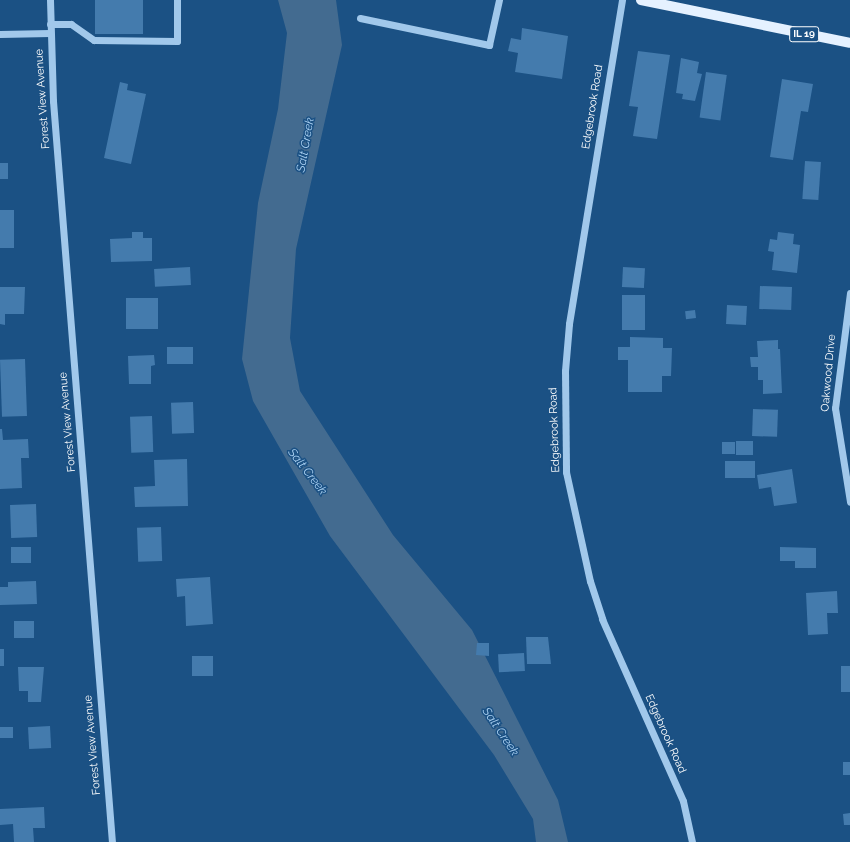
<!DOCTYPE html>
<style>
body{margin:0}
#map{position:relative;width:850px;height:842px;overflow:hidden;background:#1b5184;font-family:Raleway,sans-serif}
div>[style]{position:absolute}
[style*='--x']{left:calc(var(--x)*1px);top:calc(var(--y)*1px);width:calc(var(--w)*1px);rotate:calc(var(--a)*1deg)}
.water>*{inset:0;background:#436b90}
.building>*{inset:0;background:#447bad;transform-origin:0 0}
.minor>*{height:7px;margin:-3.5px;padding:0 3.5px;transform-origin:3.5px;border-radius:3.5px;background:#a1c8eb}
.major>*{height:10px;margin:-5px;padding:0 5px;transform-origin:5px;border-radius:5px;background:#e5f1ff}
span{translate:-50% -50%;white-space:nowrap;text-align:center;line-height:1.15;-webkit-text-stroke:3px #1b5184;paint-order:stroke}
.shield-label span{padding:1px 3px;background:#1b5184;border:1px solid;border-radius:3px;-webkit-text-stroke-width:0}
.shield-label{font-size:10px;color:#fff;font-weight:700}
.street-label{font-size:11px;color:#fff}
.water-label{font-size:12px;color:#acd2f3;font-style:italic}
</style>
<div id="map">
<div class="water">
<div style="clip-path:polygon(278px 0,336px 0,342px 45px,296px 249px,290px 338px,300px 391px,393px 535px,472px 630px,558px 800px,568px 842px,536px 842px,533px 819px,494px 755px,330px 536px,253px 401px,242px 359px,258px 203px,278px 109px,287px 33px)"></div>
</div>
<div class="building">
<div style="left:95px;top:0;width:48px;height:34px"></div>
<div style="clip-path:polygon(522px 28px,568px 36px,562px 79px,515px 72px,518px 53px,508px 51px,511px 38px,521px 40px)"></div>
<div style="clip-path:polygon(638px 51px,670px 55px,657px 139px,633px 136px,638px 107px,629px 106px)"></div>
<div style="clip-path:polygon(681px 58px,699px 62px,697px 73px,702px 74px,695px 101px,682px 99px,683px 94px,676px 93px)"></div>
<div style="left:706px;top:72px;width:21px;height:46px;rotate:8deg"></div>
<div style="clip-path:polygon(782px 79px,813px 84px,808px 112px,801px 111px,793px 160px,770px 157px)"></div>
<div style="clip-path:polygon(120px 82px,128px 84px,127px 90px,146px 94px,131px 164px,104px 158px)"></div>
<div style="left:805px;top:161px;width:16px;height:38px;rotate:4deg"></div>
<div style="left:0;top:163px;width:8px;height:16px"></div>
<div style="left:0;top:210px;width:14px;height:38px"></div>
<div style="clip-path:polygon(132px 232px,143px 232px,143px 238px,152px 238px,152px 261px,111px 262px,110px 239px,132px 238px)"></div>
<div style="clip-path:polygon(778px 232px,794px 234px,793px 244px,800px 245px,797px 273px,772px 270px,774px 252px,768px 251px,770px 239px,777px 240px)"></div>
<div style="left:190px;top:267px;width:18px;height:36px;rotate:87deg"></div>
<div style="left:623px;top:267px;width:22px;height:20px;rotate:3deg"></div>
<div style="left:760px;top:286px;width:32px;height:23px;rotate:2deg"></div>
<div style="clip-path:polygon(0 287px,25px 287px,24px 314px,5px 314px,5px 325px,0 324px)"></div>
<div style="left:622px;top:295px;width:23px;height:35px"></div>
<div style="left:158px;top:298px;width:31px;height:32px;rotate:90deg"></div>
<div style="left:727px;top:305px;width:20px;height:19px;rotate:3deg"></div>
<div style="left:695px;top:310px;width:8px;height:10px;rotate:83deg"></div>
<div style="clip-path:polygon(630px 337px,663px 338px,663px 348px,672px 348px,671px 376px,662px 376px,662px 392px,628px 392px,628px 360px,618px 360px,618px 347px,630px 347px)"></div>
<div style="clip-path:polygon(778px 340px,778px 349px,780px 349px,782px 393px,763px 394px,763px 380px,758px 380px,758px 367px,751px 367px,750px 357px,758px 357px,757px 341px)"></div>
<div style="left:193px;top:347px;width:17px;height:26px;rotate:90deg"></div>
<div style="clip-path:polygon(154px 355px,155px 365px,151px 366px,151px 384px,129px 384px,128px 356px)"></div>
<div style="left:25px;top:359px;width:57px;height:25px;rotate:88deg"></div>
<div style="left:193px;top:402px;width:31px;height:22px;rotate:88deg"></div>
<div style="left:753px;top:409px;width:25px;height:27px;rotate:2deg"></div>
<div style="left:152px;top:416px;width:36px;height:22px;rotate:88deg"></div>
<div style="clip-path:polygon(0 429px,2px 429px,3px 440px,28px 439px,29px 458px,21px 458px,22px 488px,0 489px)"></div>
<div style="left:736px;top:441px;width:17px;height:14px"></div>
<div style="left:722px;top:442px;width:13px;height:12px"></div>
<div style="clip-path:polygon(187px 459px,188px 506px,135px 507px,134px 487px,155px 486px,154px 460px)"></div>
<div style="left:725px;top:461px;width:30px;height:17px"></div>
<div style="clip-path:polygon(792px 469px,797px 503px,774px 506px,771px 487px,759px 489px,757px 475px)"></div>
<div style="left:36px;top:504px;width:33px;height:26px;rotate:88deg"></div>
<div style="left:161px;top:527px;width:34px;height:24px;rotate:88deg"></div>
<div style="left:11px;top:547px;width:20px;height:16px"></div>
<div style="clip-path:polygon(780px 547px,816px 548px,816px 568px,795px 568px,795px 561px,780px 561px)"></div>
<div style="clip-path:polygon(210px 577px,213px 624px,186px 626px,185px 596px,177px 597px,176px 579px)"></div>
<div style="clip-path:polygon(36px 581px,37px 604px,0 605px,0 587px,8px 587px,8px 582px)"></div>
<div style="clip-path:polygon(837px 591px,838px 613px,827px 613px,828px 634px,808px 635px,806px 593px)"></div>
<div style="left:14px;top:621px;width:20px;height:17px"></div>
<div style="clip-path:polygon(526px 637px,548px 637px,551px 664px,527px 664px)"></div>
<div style="clip-path:polygon(477px 643px,489px 643px,489px 656px,476px 655px)"></div>
<div style="left:0;top:649px;width:4px;height:17px"></div>
<div style="left:524px;top:653px;width:18px;height:26px;rotate:87deg"></div>
<div style="left:192px;top:656px;width:21px;height:20px"></div>
<div style="left:841px;top:666px;width:9px;height:26px"></div>
<div style="clip-path:polygon(18px 667px,44px 667px,41px 702px,28px 702px,28px 691px,19px 691px)"></div>
<div style="left:50px;top:726px;width:22px;height:22px;rotate:87deg"></div>
<div style="left:0;top:727px;width:13px;height:11px"></div>
<div style="left:843px;top:762px;width:7px;height:13px"></div>
<div style="clip-path:polygon(44px 807px,45px 828px,33px 828px,34px 842px,14px 842px,13px 824px,0 825px,0 809px)"></div>
<div style="clip-path:polygon(850px 813px,850px 825px,844px 825px,843px 814px)"></div>
</div>
<div class="minor">
<div style="--x:50;--y:0;--w:101;--a:88.3"></div>
<div style="--x:53;--y:101;--w:743;--a:85.45"></div>
<div style="--x:622;--y:0;--w:328;--a:99.3"></div>
<div style="--x:569;--y:324;--w:47;--a:94.9"></div>
<div style="--x:565;--y:371;--w:101;--a:89.4"></div>
<div style="--x:566;--y:472;--w:112;--a:77.6"></div>
<div style="--x:590;--y:581;--w:40;--a:72"></div>
<div style="--x:602;--y:619;--w:199;--a:66"></div>
<div style="--x:683;--y:801;--w:42;--a:77.6"></div>
<div style="--x:360;--y:18;--w:132;--a:11.8"></div>
<div style="--x:489;--y:45;--w:46;--a:-77.5"></div>
<div style="--x:50;--y:24;--w:21;--a:0"></div>
<div style="--x:71;--y:24;--w:28;--a:35"></div>
<div style="--x:94;--y:40;--w:83;--a:0.7"></div>
<div style="--x:177;--y:41;--w:41;--a:-90"></div>
<div style="--x:0;--y:34;--w:50;--a:-1.1"></div>
<div style="--x:850;--y:293;--w:116;--a:97.4"></div>
<div style="--x:835;--y:408;--w:95;--a:80.9"></div>
</div>
<div class="major">
<div style="--x:641;--y:0;--w:213;--a:11.6"></div>
</div>
<div class="shield-label">
<span style="left:804px;top:34px">IL 19</span>
</div>
<div class="street-label">
<span style="left:43px;top:99px;rotate:-94deg">Forest View Avenue</span>
<span style="left:593px;top:107px;rotate:-81deg">Edgebrook Road</span>
<span style="left:829px;top:373px;rotate:-85deg">Oakwood Drive</span>
<span style="left:68px;top:422px;rotate:-95deg">Forest View Avenue</span>
<span style="left:555px;top:430px;rotate:-92deg">Edgebrook Road</span>
<span style="left:665px;top:734px;rotate:66deg">Edgebrook Road</span>
<span style="left:93px;top:745px;rotate:-95deg">Forest View Avenue</span>
</div>
<div class="water-label">
<span style="left:306px;top:145px;rotate:-80deg">Salt Creek</span>
<span style="left:307px;top:472px;rotate:52deg">Salt Creek</span>
<span style="left:500px;top:732px;rotate:56deg">Salt Creek</span>
</div>
</div>
